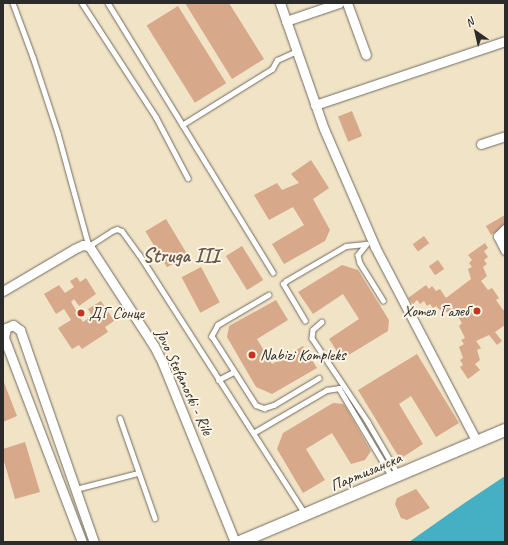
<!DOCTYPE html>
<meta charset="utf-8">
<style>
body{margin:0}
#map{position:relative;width:508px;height:545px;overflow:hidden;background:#f1e3c5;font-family:Caveat,sans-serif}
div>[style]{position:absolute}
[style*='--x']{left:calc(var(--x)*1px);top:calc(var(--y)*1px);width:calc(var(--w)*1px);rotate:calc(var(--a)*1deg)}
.water>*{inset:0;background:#45b0c3}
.building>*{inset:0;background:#d7a889;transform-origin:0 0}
.roads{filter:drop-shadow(0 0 1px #706b61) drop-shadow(0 0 1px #706b61)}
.lane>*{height:4.5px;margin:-2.25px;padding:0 2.25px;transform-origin:2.25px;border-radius:2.25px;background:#fff}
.street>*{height:9px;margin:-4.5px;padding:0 4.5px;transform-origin:4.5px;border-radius:4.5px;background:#fff}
.secondary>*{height:12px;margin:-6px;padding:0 6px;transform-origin:6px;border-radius:6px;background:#fff}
.dots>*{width:11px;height:11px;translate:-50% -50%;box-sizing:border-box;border:2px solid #fcf5e5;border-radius:50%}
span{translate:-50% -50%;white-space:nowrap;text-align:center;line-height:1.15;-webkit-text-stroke:4px #fcf5e5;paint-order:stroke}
.poi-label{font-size:16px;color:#2b2b2b}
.right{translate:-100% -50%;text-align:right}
.left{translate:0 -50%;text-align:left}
.street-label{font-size:16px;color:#2b2b2b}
.district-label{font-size:20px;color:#67574c;font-weight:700}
.frame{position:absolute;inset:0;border:4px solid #2b2b2b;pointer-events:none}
.north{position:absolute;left:456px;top:12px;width:40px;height:40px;-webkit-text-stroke:3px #fcf5e5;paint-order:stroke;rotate:326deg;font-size:11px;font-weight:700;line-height:16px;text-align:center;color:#2b2b2b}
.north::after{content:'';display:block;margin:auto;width:14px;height:18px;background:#2b2b2b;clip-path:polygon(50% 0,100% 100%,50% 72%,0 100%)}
</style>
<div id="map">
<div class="water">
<div style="clip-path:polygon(505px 476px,505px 542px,409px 542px,463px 504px)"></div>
</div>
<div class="building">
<div style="clip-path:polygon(185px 3px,229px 3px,264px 59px,232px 79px)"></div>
<div style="left:178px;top:6px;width:91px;height:37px;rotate:58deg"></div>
<div style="left:352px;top:111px;width:27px;height:15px;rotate:68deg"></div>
<div style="clip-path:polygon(311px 160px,329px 188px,313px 199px,330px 230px,325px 241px,284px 264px,272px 244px,304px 225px,293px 207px,269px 220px,254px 195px,277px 183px,282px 190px,299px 183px,291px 174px)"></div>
<div style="clip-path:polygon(505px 215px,505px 226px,491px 235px,486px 226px)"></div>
<div style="left:166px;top:219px;width:42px;height:24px;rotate:59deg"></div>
<div style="left:424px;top:236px;width:9px;height:14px;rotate:54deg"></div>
<div style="clip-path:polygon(485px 243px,488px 248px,484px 251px,488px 257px,484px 260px,487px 264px,483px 267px,487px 276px,481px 281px,488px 290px,492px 288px,499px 298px,496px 300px,503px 310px,505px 309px,505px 325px,495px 332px,502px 341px,497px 345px,489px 335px,476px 341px,481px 348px,477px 350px,480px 360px,475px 364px,480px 370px,468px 379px,460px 367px,463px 365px,460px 360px,463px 358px,459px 347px,464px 344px,461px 340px,465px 338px,459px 326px,462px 323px,454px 311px,446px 312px,443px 308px,440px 310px,436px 306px,433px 308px,430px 304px,427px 306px,424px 301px,420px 304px,417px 300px,413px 304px,408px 298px,426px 285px,429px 289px,432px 286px,436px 291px,440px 289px,446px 298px,471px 279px,468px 269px,472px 267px,469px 263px,472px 260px,468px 255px)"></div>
<div style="left:242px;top:246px;width:40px;height:19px;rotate:58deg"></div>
<div style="left:438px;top:260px;width:11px;height:11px;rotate:56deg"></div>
<div style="clip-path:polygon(342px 265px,358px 270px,389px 320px,388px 331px,342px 359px,329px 339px,359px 319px,343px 294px,313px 314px,298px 292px)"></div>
<div style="left:201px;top:267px;width:40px;height:22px;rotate:62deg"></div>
<div style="clip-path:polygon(77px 277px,80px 282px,86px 278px,96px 294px,79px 306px,74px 299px,71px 302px,83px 322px,92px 316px,88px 309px,101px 301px,114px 321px,105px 327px,108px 332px,82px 349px,79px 345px,72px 349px,58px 328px,71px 320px,64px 309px,56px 314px,44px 294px,59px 285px,65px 293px,74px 287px,70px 281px)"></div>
<div style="clip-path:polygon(276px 300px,288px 320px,257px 339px,272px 364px,303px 346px,317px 368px,272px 394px,256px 387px,227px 337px,229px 326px)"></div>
<div style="clip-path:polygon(417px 354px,459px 423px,436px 437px,411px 396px,399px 404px,423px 444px,400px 459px,358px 390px)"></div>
<div style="clip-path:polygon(3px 380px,17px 416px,3px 422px)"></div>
<div style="clip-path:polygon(333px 403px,344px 404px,371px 451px,365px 460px,351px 464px,332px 433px,306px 449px,325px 480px,303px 493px,277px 449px,283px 433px)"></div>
<div style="clip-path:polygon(25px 442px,40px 492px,15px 499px,3px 458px,3px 449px)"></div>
<div style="clip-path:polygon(416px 489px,430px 508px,407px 520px,401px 518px,395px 504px,397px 498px)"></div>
</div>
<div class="roads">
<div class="lane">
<div style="--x:13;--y:3;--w:58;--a:69.7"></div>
<div style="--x:33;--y:57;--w:80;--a:71.8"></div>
<div style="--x:58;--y:133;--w:117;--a:74.7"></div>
<div style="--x:89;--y:246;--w:27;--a:-33"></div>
<div style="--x:112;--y:231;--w:5;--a:-22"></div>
<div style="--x:117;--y:229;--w:5;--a:22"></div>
<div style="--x:122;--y:231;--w:29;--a:54"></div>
<div style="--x:139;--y:254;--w:308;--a:57.4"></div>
<div style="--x:82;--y:3;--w:136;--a:57"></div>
<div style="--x:156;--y:117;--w:69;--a:62.3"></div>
<div style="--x:108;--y:3;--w:316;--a:58.5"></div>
<div style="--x:182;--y:125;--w:106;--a:-31.9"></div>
<div style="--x:272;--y:69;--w:10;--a:-61"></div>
<div style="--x:277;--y:60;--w:22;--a:-24"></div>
<div style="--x:367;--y:244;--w:14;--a:129"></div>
<div style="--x:358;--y:255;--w:8;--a:76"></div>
<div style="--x:360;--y:263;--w:44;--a:58.1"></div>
<div style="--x:269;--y:295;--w:59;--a:149.5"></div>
<div style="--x:218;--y:325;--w:13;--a:119"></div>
<div style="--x:212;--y:336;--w:82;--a:57.5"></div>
<div style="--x:256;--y:405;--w:9;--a:21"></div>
<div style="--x:264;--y:408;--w:10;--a:-17"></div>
<div style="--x:274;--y:405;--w:52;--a:-31"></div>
<div style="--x:305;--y:321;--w:43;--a:-120.7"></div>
<div style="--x:283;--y:284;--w:4;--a:-45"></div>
<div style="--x:286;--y:281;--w:69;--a:-30.3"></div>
<div style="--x:346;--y:246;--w:19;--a:-6"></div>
<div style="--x:322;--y:322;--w:12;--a:138"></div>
<div style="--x:313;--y:330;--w:8;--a:97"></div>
<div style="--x:312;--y:338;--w:101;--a:56.3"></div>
<div style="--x:368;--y:422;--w:60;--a:60"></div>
<div style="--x:218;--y:380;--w:18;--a:-27"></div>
<div style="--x:120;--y:418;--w:106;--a:70.7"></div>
<div style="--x:253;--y:433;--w:86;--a:-30.2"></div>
<div style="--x:327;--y:390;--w:12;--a:-9"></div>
<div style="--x:339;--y:388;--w:104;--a:59.2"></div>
<div style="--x:76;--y:489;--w:64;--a:-14.5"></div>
</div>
<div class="street">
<div style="--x:280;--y:3;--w:133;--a:70.8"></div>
<div style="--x:324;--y:129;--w:129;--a:66.6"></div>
<div style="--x:375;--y:247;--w:220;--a:62.4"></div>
<div style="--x:347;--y:3;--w:55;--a:69.9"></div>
<div style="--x:286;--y:21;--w:56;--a:-18.8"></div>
<div style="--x:315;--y:105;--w:200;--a:-18.6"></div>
<div style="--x:481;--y:144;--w:25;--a:-18"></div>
<div style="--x:505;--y:229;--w:10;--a:135"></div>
<div style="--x:498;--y:236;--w:16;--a:63"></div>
<div style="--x:3;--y:291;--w:82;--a:-30.6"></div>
<div style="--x:74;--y:249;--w:10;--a:-24"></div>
<div style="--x:83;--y:245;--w:6;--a:9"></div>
<div style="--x:89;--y:246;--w:119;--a:57"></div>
<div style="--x:154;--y:346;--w:20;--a:63"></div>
<div style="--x:163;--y:364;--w:192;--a:68"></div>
<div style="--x:82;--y:542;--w:218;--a:-110.9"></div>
<div style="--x:4;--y:338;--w:10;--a:-79"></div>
<div style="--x:6;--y:328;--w:8;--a:-23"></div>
<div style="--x:13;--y:325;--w:9;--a:36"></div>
<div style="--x:20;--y:330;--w:225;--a:70.8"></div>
</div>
<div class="secondary">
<div style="--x:240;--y:542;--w:288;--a:-22.9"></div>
</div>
</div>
<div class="dots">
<div style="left:477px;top:311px;background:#c8321e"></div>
<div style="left:81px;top:313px;background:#c8321e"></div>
<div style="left:252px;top:355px;background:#c8321e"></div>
</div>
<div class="poi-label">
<span class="right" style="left:469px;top:311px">Хотел Галеб</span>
<span class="left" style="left:89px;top:313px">ДГ Сонце</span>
<span class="left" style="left:260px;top:355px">Nabizi Kompleks</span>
</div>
<div class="street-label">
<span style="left:184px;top:382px;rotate:65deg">Jovo Stefanoski - Rile</span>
<span style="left:366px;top:472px;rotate:-23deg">Партизанска</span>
</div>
<div class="district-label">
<span style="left:181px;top:255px">Struga III</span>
</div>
<div class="frame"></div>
<div class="north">N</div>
</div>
